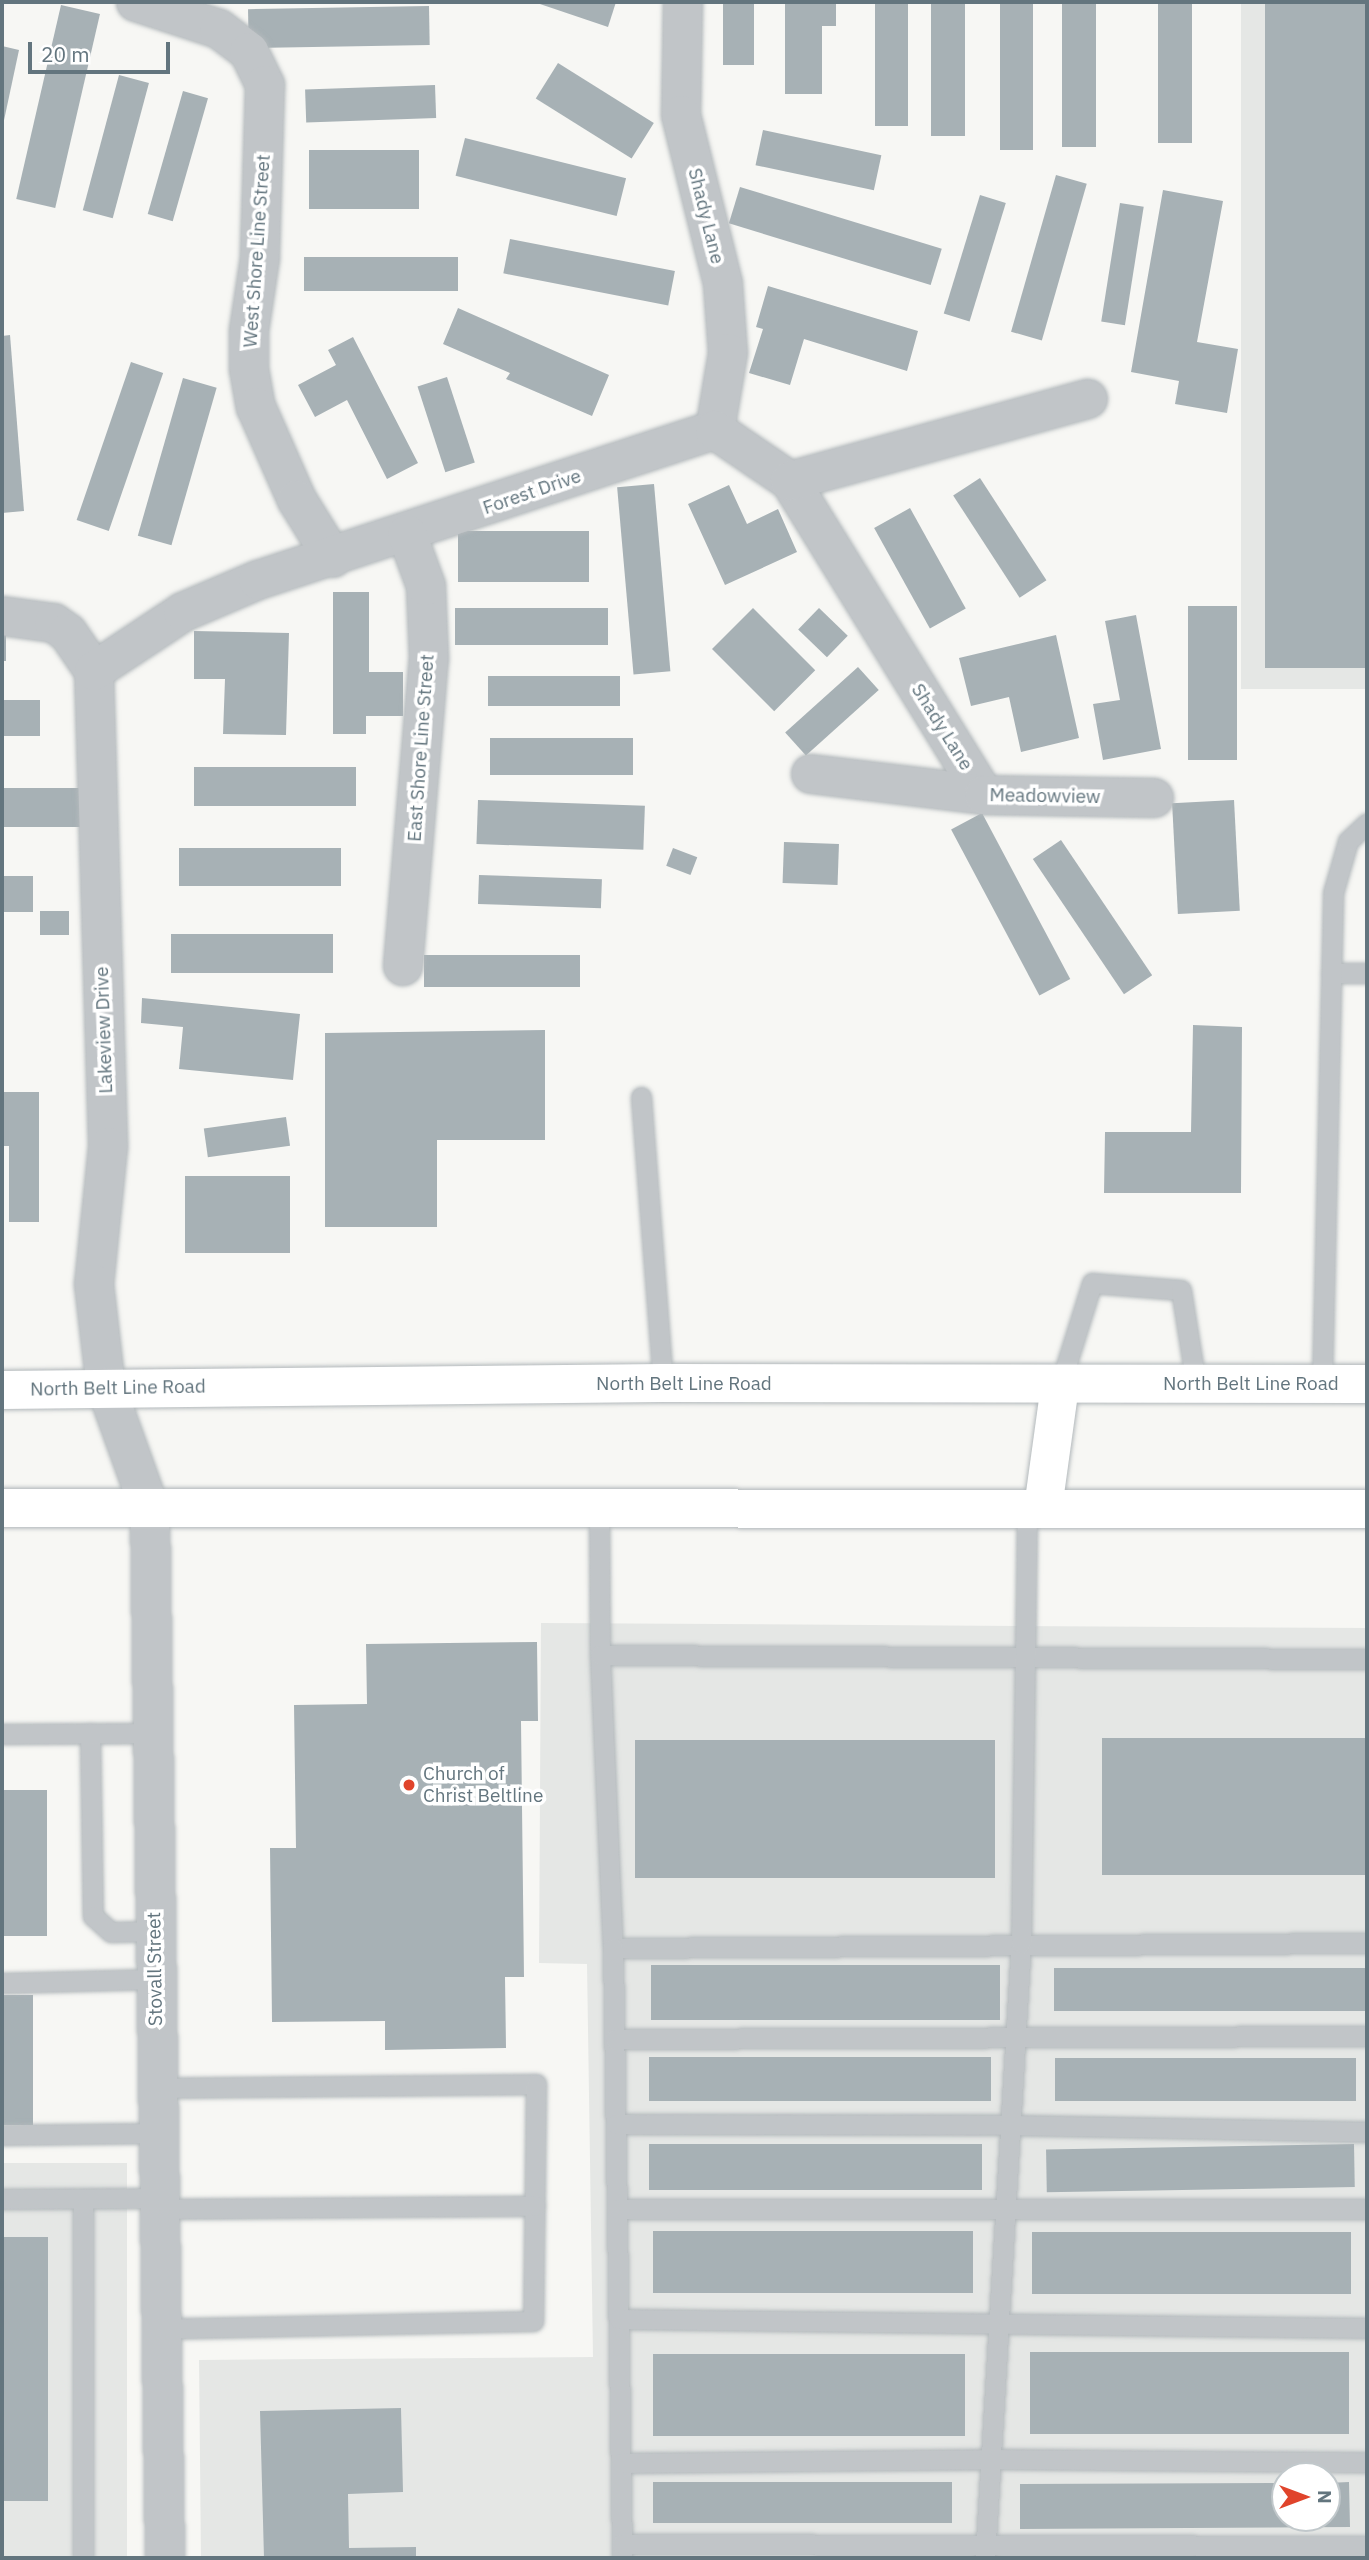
<!DOCTYPE html>
<style>
body{margin:0}
#map{position:relative;width:1369px;height:2560px;overflow:hidden;background:#f7f7f4;font-family:"IBM Plex Sans",sans-serif}
div>[style]{position:absolute}
[style*='--x']{left:calc(var(--x)*1px);top:calc(var(--y)*1px);width:calc(var(--w)*1px);rotate:calc(var(--a)*1deg)}
.built>*{inset:0;background:#e5e7e5;transform-origin:0 0}
.building>*{inset:0;background:#a7b1b5;transform-origin:0 0}
.roads{filter:drop-shadow(0 0 2px #b2b8bb) drop-shadow(0 0 2px #b2b8bb)}
.lane>*{height:19px;margin:-9.5px;padding:0 9.5px;transform-origin:9.5px;border-radius:9.5px;background:#c1c5c8}
.street>*{height:38px;margin:-19px;padding:0 19px;transform-origin:19px;border-radius:19px;background:#c1c5c8}
.primary>*{height:38px;margin:-19px;padding:0 19px;transform-origin:19px;border-radius:19px;background:#fff}
.dots>*{width:19px;height:19px;translate:-50% -50%;box-sizing:border-box;border:4px solid #fff;border-radius:50%}
span{translate:-50% -50%;white-space:nowrap;text-align:center;line-height:1.15;-webkit-text-stroke:7px #fff;paint-order:stroke}
.street-label{font-size:19px;color:#63757e}
.poi-label{font-size:19px;color:#63757e}
.left{translate:0 -50%;text-align:left}
.frame{position:absolute;inset:0;border:4px solid #63757e;pointer-events:none}
.north{position:absolute;left:1271px;top:2462px;width:70px;height:70px;box-sizing:border-box;background:#fff;border:2px solid #c1c8cb;border-radius:50%;rotate:90deg;font-size:19px;font-weight:700;line-height:28px;text-align:center;color:#63757e}
.north::after{content:'';display:block;margin:auto;width:24px;height:32px;background:#e0442b;clip-path:polygon(50% 0,100% 100%,50% 72%,0 100%)}
.scale{position:absolute;left:28px;top:42px;width:142px;height:32px;box-sizing:border-box;border:4px solid #63757e;border-top:0;padding-left:9px;font-size:21px;line-height:24px;white-space:nowrap;color:#63757e;-webkit-text-stroke:5px #fff;paint-order:stroke}
</style>
<div id="map">
<div class="built">
<div style="left:1241px;top:2px;width:126px;height:687px"></div>
<div style="clip-path:polygon(evenodd,541px 1623px,1367px 1628px,1367px 2558px,201px 2558px,199px 2360px,593px 2357px,587px 1964px,539px 1963px,541px 1623px,1285px 2476px,1327px 2476px,1327px 2518px,1285px 2518px,1285px 2476px)"></div>
<div style="left:2px;top:2163px;width:125px;height:395px"></div>
</div>
<div class="building">
<div style="clip-path:polygon(534px 2px,616px 2px,608px 27px)"></div>
<div style="left:723px;top:2px;width:31px;height:63px"></div>
<div style="clip-path:polygon(785px 2px,836px 2px,836px 26px,822px 26px,822px 94px,785px 94px)"></div>
<div style="left:875px;top:2px;width:33px;height:124px"></div>
<div style="left:931px;top:2px;width:34px;height:134px"></div>
<div style="left:1000px;top:2px;width:33px;height:148px"></div>
<div style="left:1062px;top:2px;width:34px;height:145px"></div>
<div style="left:1158px;top:2px;width:34px;height:141px"></div>
<div style="left:1265px;top:2px;width:102px;height:666px"></div>
<div style="left:61px;top:5px;width:40px;height:199px;rotate:13deg"></div>
<div style="left:429px;top:6px;width:39px;height:181px;rotate:89deg"></div>
<div style="clip-path:polygon(2px 46px,19px 50px,3px 125px,2px 125px)"></div>
<div style="left:558px;top:63px;width:113px;height:42px;rotate:32deg"></div>
<div style="left:119px;top:75px;width:31px;height:140px;rotate:15deg"></div>
<div style="left:435px;top:85px;width:33px;height:130px;rotate:88deg"></div>
<div style="left:183px;top:91px;width:26px;height:128px;rotate:16deg"></div>
<div style="left:763px;top:130px;width:121px;height:36px;rotate:12deg"></div>
<div style="left:465px;top:138px;width:166px;height:39px;rotate:14deg"></div>
<div style="left:309px;top:150px;width:110px;height:59px"></div>
<div style="left:1056px;top:175px;width:32px;height:163px;rotate:16deg"></div>
<div style="left:740px;top:187px;width:211px;height:38px;rotate:17deg"></div>
<div style="clip-path:polygon(1163px 190px,1223px 201px,1197px 342px,1238px 349px,1227px 413px,1175px 404px,1179px 381px,1131px 372px)"></div>
<div style="left:980px;top:195px;width:27px;height:124px;rotate:17deg"></div>
<div style="left:1120px;top:203px;width:24px;height:120px;rotate:9deg"></div>
<div style="left:510px;top:239px;width:168px;height:35px;rotate:11deg"></div>
<div style="left:304px;top:257px;width:154px;height:34px"></div>
<div style="clip-path:polygon(768px 286px,918px 331px,907px 371px,804px 339px,790px 385px,749px 373px,763px 329px,756px 327px)"></div>
<div style="clip-path:polygon(458px 308px,609px 375px,592px 416px,506px 379px,510px 373px,443px 344px)"></div>
<div style="clip-path:polygon(10px 335px,24px 511px,2px 513px,2px 336px)"></div>
<div style="clip-path:polygon(353px 337px,418px 463px,387px 479px,347px 400px,315px 417px,298px 385px,336px 365px,328px 350px)"></div>
<div style="left:131px;top:362px;width:34px;height:167px;rotate:19deg"></div>
<div style="left:447px;top:377px;width:90px;height:31px;rotate:72deg"></div>
<div style="left:183px;top:378px;width:35px;height:164px;rotate:16deg"></div>
<div style="left:980px;top:478px;width:122px;height:32px;rotate:57deg"></div>
<div style="left:654px;top:484px;width:188px;height:37px;rotate:85deg"></div>
<div style="clip-path:polygon(729px 485px,747px 524px,778px 509px,797px 552px,725px 585px,688px 504px)"></div>
<div style="left:910px;top:508px;width:115px;height:41px;rotate:61deg"></div>
<div style="left:458px;top:531px;width:131px;height:51px"></div>
<div style="clip-path:polygon(333px 592px,369px 592px,369px 672px,403px 672px,403px 716px,366px 716px,366px 734px,333px 734px)"></div>
<div style="left:1188px;top:606px;width:49px;height:154px"></div>
<div style="left:455px;top:608px;width:153px;height:37px"></div>
<div style="left:753px;top:608px;width:88px;height:58px;rotate:45deg"></div>
<div style="left:819px;top:608px;width:40px;height:30px;rotate:44deg"></div>
<div style="clip-path:polygon(1136px 615px,1161px 749px,1103px 760px,1093px 704px,1120px 700px,1105px 621px)"></div>
<div style="left:2px;top:627px;width:4px;height:34px"></div>
<div style="clip-path:polygon(194px 631px,289px 633px,286px 735px,223px 734px,225px 679px,194px 679px)"></div>
<div style="clip-path:polygon(1056px 635px,1079px 738px,1021px 752px,1009px 697px,971px 706px,959px 658px)"></div>
<div style="left:858px;top:667px;width:31px;height:98px;rotate:48deg"></div>
<div style="left:488px;top:676px;width:132px;height:30px"></div>
<div style="left:2px;top:700px;width:38px;height:36px"></div>
<div style="left:490px;top:738px;width:143px;height:37px"></div>
<div style="left:194px;top:767px;width:162px;height:39px"></div>
<div style="left:2px;top:788px;width:79px;height:39px"></div>
<div style="left:478px;top:800px;width:167px;height:44px;rotate:2deg"></div>
<div style="left:1234px;top:800px;width:111px;height:62px;rotate:87deg"></div>
<div style="left:982px;top:813px;width:188px;height:35px;rotate:62deg"></div>
<div style="left:1061px;top:840px;width:163px;height:34px;rotate:56deg"></div>
<div style="left:784px;top:842px;width:55px;height:41px;rotate:2deg"></div>
<div style="left:179px;top:848px;width:162px;height:38px"></div>
<div style="left:673px;top:848px;width:26px;height:19px;rotate:21deg"></div>
<div style="left:479px;top:875px;width:123px;height:29px;rotate:2deg"></div>
<div style="left:2px;top:876px;width:31px;height:36px"></div>
<div style="left:40px;top:911px;width:29px;height:24px"></div>
<div style="left:171px;top:934px;width:162px;height:39px"></div>
<div style="left:424px;top:955px;width:156px;height:32px"></div>
<div style="clip-path:polygon(142px 998px,300px 1014px,293px 1080px,179px 1069px,183px 1027px,141px 1023px)"></div>
<div style="clip-path:polygon(1193px 1025px,1242px 1027px,1241px 1193px,1104px 1193px,1105px 1132px,1191px 1132px)"></div>
<div style="clip-path:polygon(545px 1030px,545px 1140px,437px 1140px,437px 1227px,325px 1227px,325px 1033px)"></div>
<div style="clip-path:polygon(2px 1092px,39px 1092px,39px 1222px,9px 1222px,9px 1146px,2px 1146px)"></div>
<div style="left:286px;top:1117px;width:29px;height:83px;rotate:82deg"></div>
<div style="left:185px;top:1176px;width:105px;height:77px"></div>
<div style="clip-path:polygon(537px 1642px,538px 1721px,521px 1721px,524px 1977px,505px 1977px,506px 2048px,385px 2050px,385px 2021px,272px 2022px,270px 1848px,296px 1848px,294px 1705px,367px 1704px,366px 1644px)"></div>
<div style="left:1102px;top:1738px;width:265px;height:137px"></div>
<div style="left:995px;top:1740px;width:138px;height:360px;rotate:90deg"></div>
<div style="left:2px;top:1790px;width:45px;height:146px"></div>
<div style="left:1000px;top:1965px;width:55px;height:349px;rotate:90deg"></div>
<div style="left:1054px;top:1968px;width:313px;height:43px"></div>
<div style="left:2px;top:1995px;width:31px;height:130px"></div>
<div style="left:649px;top:2057px;width:342px;height:44px"></div>
<div style="left:1055px;top:2058px;width:301px;height:43px"></div>
<div style="left:649px;top:2144px;width:333px;height:46px"></div>
<div style="left:1354px;top:2144px;width:43px;height:308px;rotate:89deg"></div>
<div style="left:653px;top:2231px;width:320px;height:62px"></div>
<div style="left:1032px;top:2232px;width:319px;height:62px"></div>
<div style="left:2px;top:2237px;width:46px;height:264px"></div>
<div style="left:1030px;top:2352px;width:319px;height:82px"></div>
<div style="left:653px;top:2354px;width:312px;height:82px"></div>
<div style="clip-path:polygon(401px 2408px,403px 2492px,348px 2494px,349px 2548px,416px 2547px,416px 2558px,264px 2558px,260px 2411px)"></div>
<div style="left:653px;top:2482px;width:299px;height:41px"></div>
<div style="clip-path:polygon(1349px 2482px,1350px 2527px,1020px 2529px,1020px 2484px,1285px 2483px,1285px 2518px,1327px 2518px,1327px 2483px)"></div>
</div>
<div class="roads">
<div class="lane">
<div style="--x:1331;--y:973;--w:36;--a:0"></div>
<div style="--x:641;--y:1097;--w:287;--a:85.6"></div>
<div style="--x:1322;--y:1384;--w:491;--a:-88.7"></div>
<div style="--x:1333;--y:893;--w:54;--a:-73.9"></div>
<div style="--x:1348;--y:841;--w:26;--a:-43"></div>
<div style="--x:1060;--y:1385;--w:107;--a:-72.6"></div>
<div style="--x:1092;--y:1283;--w:89;--a:4.5"></div>
<div style="--x:1181;--y:1290;--w:95;--a:80.9"></div>
<div style="--x:599;--y:1509;--w:146;--a:89.6"></div>
<div style="--x:600;--y:1655;--w:293;--a:87.5"></div>
<div style="--x:613;--y:1948;--w:754;--a:-0.38"></div>
<div style="--x:600;--y:1655;--w:767;--a:0.3"></div>
<div style="--x:90;--y:1733;--w:183;--a:89.1"></div>
<div style="--x:93;--y:1916;--w:24;--a:42"></div>
<div style="--x:111;--y:1932;--w:44;--a:-1.3"></div>
<div style="--x:2;--y:1734;--w:150;--a:-0.4"></div>
<div style="--x:613;--y:1948;--w:610;--a:89.15"></div>
<div style="--x:2;--y:1983;--w:153;--a:-1.5"></div>
<div style="--x:615;--y:2039;--w:752;--a:-0.23"></div>
<div style="--x:157;--y:2088;--w:379;--a:-0.6"></div>
<div style="--x:536;--y:2084;--w:237;--a:90.7"></div>
<div style="--x:533;--y:2321;--w:373;--a:178.8"></div>
<div style="--x:616;--y:2124;--w:393;--a:0.1"></div>
<div style="--x:1009;--y:2125;--w:358;--a:1.1"></div>
<div style="--x:2;--y:2135;--w:155;--a:-0.7"></div>
<div style="--x:2;--y:2199;--w:156;--a:-0.4"></div>
<div style="--x:83;--y:2199;--w:359;--a:90"></div>
<div style="--x:158;--y:2209;--w:377;--a:-0.5"></div>
<div style="--x:617;--y:2209;--w:750;--a:0"></div>
<div style="--x:619;--y:2319;--w:748;--a:0.69"></div>
<div style="--x:621;--y:2463;--w:367;--a:-0.6"></div>
<div style="--x:988;--y:2459;--w:379;--a:0.5"></div>
<div style="--x:622;--y:2544;--w:745;--a:0.15"></div>
<div style="--x:985;--y:2558;--w:616;--a:-86.65"></div>
<div style="--x:1021;--y:1943;--w:435;--a:-89.2"></div>
</div>
<div class="street">
<div style="--x:136;--y:2;--w:87;--a:18"></div>
<div style="--x:219;--y:29;--w:38;--a:37"></div>
<div style="--x:249;--y:52;--w:37;--a:64"></div>
<div style="--x:265;--y:85;--w:173;--a:91.7"></div>
<div style="--x:260;--y:258;--w:74;--a:98.6"></div>
<div style="--x:249;--y:331;--w:38;--a:90"></div>
<div style="--x:249;--y:369;--w:39;--a:80"></div>
<div style="--x:256;--y:407;--w:102;--a:66.2"></div>
<div style="--x:297;--y:500;--w:68;--a:58.2"></div>
<div style="--x:683;--y:2;--w:113;--a:91"></div>
<div style="--x:681;--y:115;--w:174;--a:76"></div>
<div style="--x:723;--y:284;--w:69;--a:85.9"></div>
<div style="--x:728;--y:353;--w:78;--a:99.6"></div>
<div style="--x:790;--y:481;--w:369;--a:58.3"></div>
<div style="--x:2;--y:616;--w:52;--a:7.7"></div>
<div style="--x:54;--y:623;--w:17;--a:36"></div>
<div style="--x:68;--y:633;--w:46;--a:55.6"></div>
<div style="--x:94;--y:671;--w:476;--a:88.3"></div>
<div style="--x:108;--y:1147;--w:138;--a:95.8"></div>
<div style="--x:94;--y:1284;--w:104;--a:83.4"></div>
<div style="--x:106;--y:1387;--w:130;--a:70.2"></div>
<div style="--x:150;--y:1509;--w:1049;--a:89.18"></div>
<div style="--x:94;--y:671;--w:107;--a:-33.5"></div>
<div style="--x:183;--y:612;--w:82;--a:-23.1"></div>
<div style="--x:258;--y:580;--w:481;--a:-18.2"></div>
<div style="--x:715;--y:430;--w:91;--a:34.2"></div>
<div style="--x:790;--y:481;--w:309;--a:-15.4"></div>
<div style="--x:811;--y:774;--w:174;--a:6.9"></div>
<div style="--x:984;--y:795;--w:170;--a:1"></div>
<div style="--x:403;--y:966;--w:308;--a:-85.2"></div>
<div style="--x:429;--y:659;--w:73;--a:-92.4"></div>
<div style="--x:426;--y:586;--w:55;--a:-110.1"></div>
</div>
<div class="primary">
<div style="--x:2;--y:1390;--w:661;--a:-0.61"></div>
<div style="--x:663;--y:1383;--w:704;--a:0.08"></div>
<div style="--x:2;--y:1508;--w:1365;--a:0.04"></div>
<div style="--x:1043;--y:1508;--w:124;--a:-82.1"></div>
</div>
</div>
<div class="dots">
<div style="left:409px;top:1785px;background:#e0442b"></div>
</div>
<div class="street-label">
<span style="left:706px;top:216px;rotate:76deg">Shady Lane</span>
<span style="left:257px;top:251px;rotate:-86deg">West Shore Line Street</span>
<span style="left:532px;top:492px;rotate:-19deg">Forest Drive</span>
<span style="left:942px;top:727px;rotate:58deg">Shady Lane</span>
<span style="left:421px;top:748px;rotate:-86deg">East Shore Line Street</span>
<span style="left:1045px;top:796px;rotate:1deg">Meadowview</span>
<span style="left:104px;top:1030px;rotate:-92deg">Lakeview Drive</span>
<span style="left:684px;top:1384px">North Belt Line Road</span>
<span style="left:1251px;top:1384px">North Belt Line Road</span>
<span style="left:118px;top:1388px;rotate:-1deg">North Belt Line Road</span>
<span style="left:155px;top:1969px;rotate:-91deg">Stovall Street</span>
</div>
<div class="poi-label">
<span class="left" style="left:423px;top:1785px">Church of<br>Christ Beltline</span>
</div>
<div class="frame"></div>
<div class="north">N</div>
<div class="scale">20 m</div>
</div>
